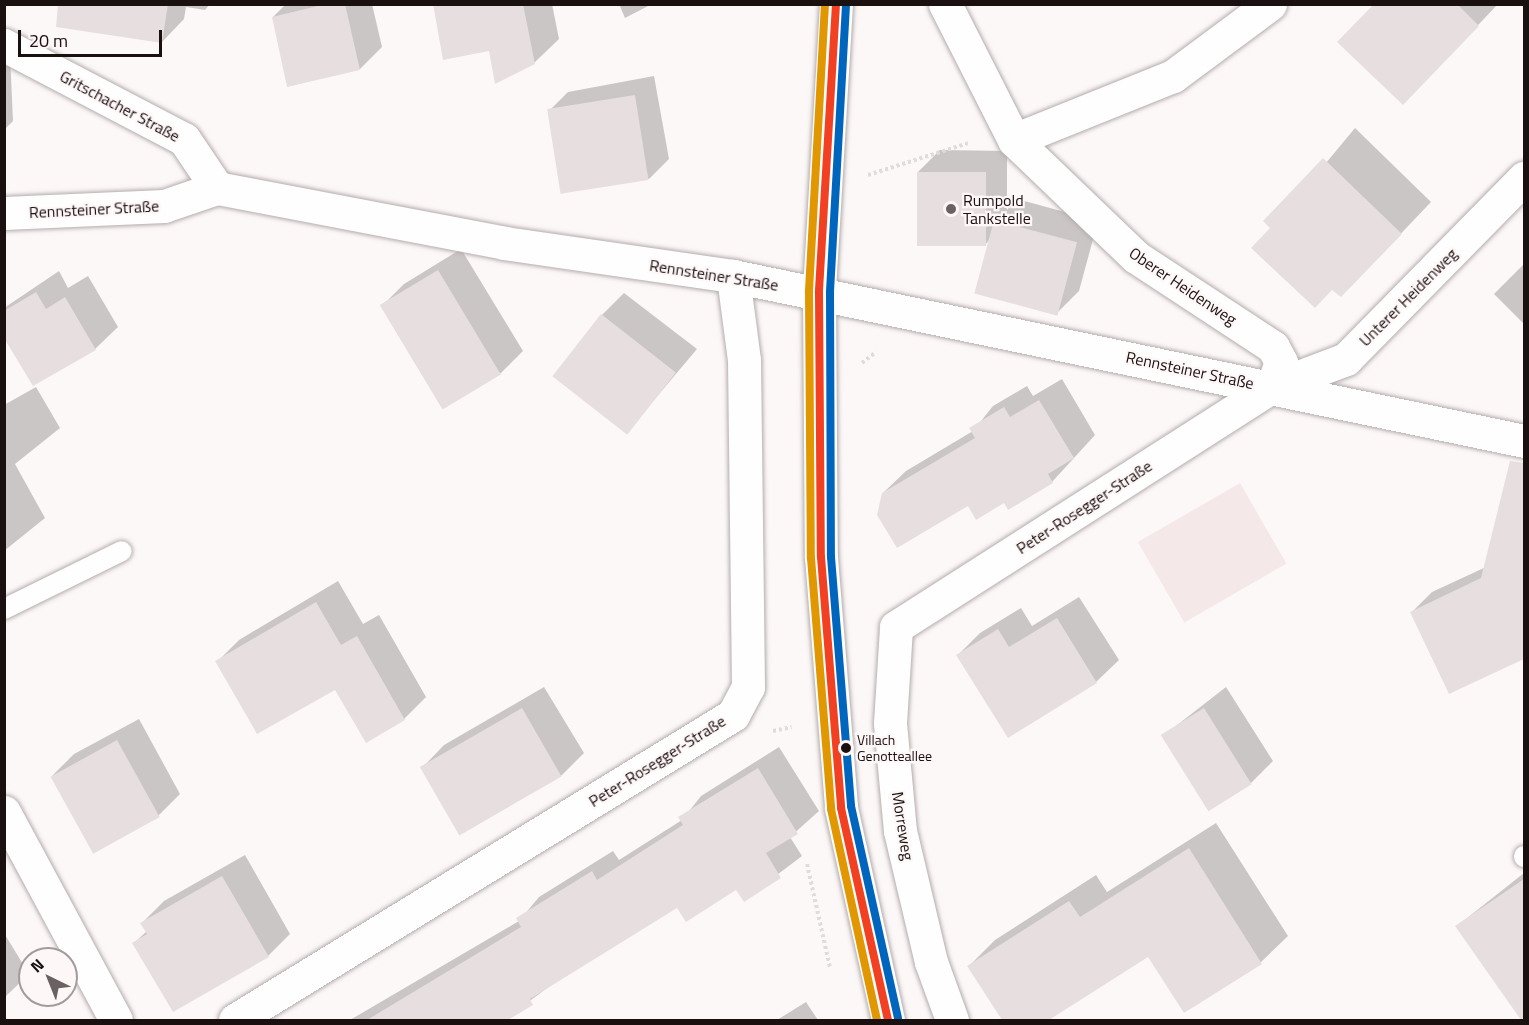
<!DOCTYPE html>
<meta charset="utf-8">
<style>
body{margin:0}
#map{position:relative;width:1529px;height:1025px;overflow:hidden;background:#fdf8f8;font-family:"Titillium Web",sans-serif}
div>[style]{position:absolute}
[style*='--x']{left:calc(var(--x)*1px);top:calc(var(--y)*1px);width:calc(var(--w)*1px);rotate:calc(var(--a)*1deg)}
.built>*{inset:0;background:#f5e8e8;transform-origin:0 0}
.shadow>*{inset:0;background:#0003}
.building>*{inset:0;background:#e7dedf;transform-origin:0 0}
.path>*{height:4px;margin-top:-2px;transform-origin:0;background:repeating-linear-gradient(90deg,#dedcdc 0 3px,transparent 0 6px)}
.roads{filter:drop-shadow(0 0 2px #b4acac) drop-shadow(0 0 2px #b4acac)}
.lane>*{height:20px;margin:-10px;padding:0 10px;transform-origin:10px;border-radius:10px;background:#fffefe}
.street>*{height:33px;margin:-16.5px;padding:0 16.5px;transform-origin:16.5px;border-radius:16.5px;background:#fffefe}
.secondary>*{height:33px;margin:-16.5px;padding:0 16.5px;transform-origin:16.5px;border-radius:16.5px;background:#fffefe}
.bus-1>*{height:8px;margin:-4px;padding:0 4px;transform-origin:4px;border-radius:4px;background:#f24023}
.bus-2>*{height:8px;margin:-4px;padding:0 4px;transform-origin:4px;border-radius:4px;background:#e19702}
.bus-3>*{height:8px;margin:-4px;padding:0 4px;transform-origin:4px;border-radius:4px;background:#0065bd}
.dots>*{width:16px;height:16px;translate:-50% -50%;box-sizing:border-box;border:3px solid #fef7f7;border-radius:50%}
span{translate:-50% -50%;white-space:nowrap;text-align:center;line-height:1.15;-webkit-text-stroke:4.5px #fef7f7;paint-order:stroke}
.bus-label{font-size:14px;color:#1b1010}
.left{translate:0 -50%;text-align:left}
.street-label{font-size:16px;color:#1b1010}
.poi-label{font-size:16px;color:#1b1010}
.frame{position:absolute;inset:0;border:6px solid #1b1010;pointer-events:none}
.north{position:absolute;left:18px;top:947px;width:60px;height:60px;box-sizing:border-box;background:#fef7f7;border:2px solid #a39b9b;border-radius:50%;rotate:317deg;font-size:16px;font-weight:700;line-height:24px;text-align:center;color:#1b1010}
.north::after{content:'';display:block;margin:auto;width:21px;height:27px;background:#6a6161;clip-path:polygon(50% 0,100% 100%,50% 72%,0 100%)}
.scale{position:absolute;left:18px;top:30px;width:144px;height:27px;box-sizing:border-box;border:3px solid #1b1010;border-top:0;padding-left:8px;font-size:18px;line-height:21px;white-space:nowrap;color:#1b1010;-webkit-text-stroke:4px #fef7f7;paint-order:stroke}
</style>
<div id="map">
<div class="built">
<div style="left:1240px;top:483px;width:93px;height:118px;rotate:60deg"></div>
</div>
<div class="shadow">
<div style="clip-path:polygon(110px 4px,210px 4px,205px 10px,186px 7px,184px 19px,162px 42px)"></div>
<div style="clip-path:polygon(286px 4px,372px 4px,382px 47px,360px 69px,273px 17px)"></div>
<div style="clip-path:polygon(435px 4px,552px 4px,559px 39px,534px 63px,490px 49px)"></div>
<div style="clip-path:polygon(619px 4px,652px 4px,625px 18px)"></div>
<div style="clip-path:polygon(1376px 4px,1498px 4px,1425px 81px)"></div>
<div style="clip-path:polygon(4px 54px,10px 54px,13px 121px,4px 130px)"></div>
<div style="clip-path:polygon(654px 76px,669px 159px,649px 179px,548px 112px,568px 92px)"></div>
<div style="clip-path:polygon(1355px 128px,1431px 202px,1372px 264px,1333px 288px,1272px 228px)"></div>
<div style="clip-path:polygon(940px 150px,1007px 151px,1007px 210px,1017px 199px,1098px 221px,1079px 291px,1057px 313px,990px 239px,985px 245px,918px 172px)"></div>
<div style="clip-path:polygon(461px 249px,523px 351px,501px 373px,444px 407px,382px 306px,404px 284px)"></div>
<div style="clip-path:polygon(1524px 264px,1524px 324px,1494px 294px)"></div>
<div style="clip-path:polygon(59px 271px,68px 288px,88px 276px,118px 327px,95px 349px,33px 384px,4px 335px,4px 308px)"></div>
<div style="clip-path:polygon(624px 293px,697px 349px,627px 432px,602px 315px)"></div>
<div style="clip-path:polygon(1062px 379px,1095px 435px,1052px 482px,1004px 501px,968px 504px,883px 493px,906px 471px,973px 431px,993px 406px,1027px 386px,1033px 396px)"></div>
<div style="clip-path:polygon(36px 387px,60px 428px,15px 464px,45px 518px,4px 551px,4px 405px)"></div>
<div style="clip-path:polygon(1524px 479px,1524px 657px,1450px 692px,1412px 612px,1432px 592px,1486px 567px)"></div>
<div style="clip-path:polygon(338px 581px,363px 624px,379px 615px,426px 697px,404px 719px,336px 687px,217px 662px,239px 640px)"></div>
<div style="clip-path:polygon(1079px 597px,1119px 660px,1096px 682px,1008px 736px,958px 655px,980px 633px,1021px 608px,1032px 626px)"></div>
<div style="clip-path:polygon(544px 687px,584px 753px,562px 775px,461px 834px,422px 768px,444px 745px)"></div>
<div style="clip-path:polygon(1226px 687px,1273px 761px,1251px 783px,1163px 736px)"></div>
<div style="clip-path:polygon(139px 719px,180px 794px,158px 816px,52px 776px,74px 754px)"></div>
<div style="clip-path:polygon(779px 747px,819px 811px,790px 837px,802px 856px,744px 900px,737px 888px,678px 906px,554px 983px,504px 1020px,350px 1020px,519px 921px,539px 897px,613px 851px,619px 860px,682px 820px,701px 796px)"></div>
<div style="clip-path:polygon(1216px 823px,1288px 936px,1261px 962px,1184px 1011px,1149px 955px,1047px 1020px,1004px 1020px,969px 966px,995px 940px,1096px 875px,1107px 892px)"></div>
<div style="clip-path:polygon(245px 855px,290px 934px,268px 956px,134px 943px,147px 931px,142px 923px,164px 901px)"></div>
<div style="clip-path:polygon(1524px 873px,1524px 1002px,1515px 1008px,1457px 926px)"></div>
<div style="clip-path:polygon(4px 933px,29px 974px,4px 998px)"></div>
<div style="clip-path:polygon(806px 1002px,818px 1020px,777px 1020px)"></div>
</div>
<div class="building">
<div style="clip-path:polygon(58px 4px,168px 4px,162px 43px,56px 27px)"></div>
<div style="clip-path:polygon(326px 4px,345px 4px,360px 70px,287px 87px,272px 17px)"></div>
<div style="clip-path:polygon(433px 4px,523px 4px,535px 64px,495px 84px,489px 51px,443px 60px)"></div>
<div style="clip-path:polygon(1374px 4px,1457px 4px,1479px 26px,1403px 105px,1337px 42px)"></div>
<div style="left:635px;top:95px;width:86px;height:89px;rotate:81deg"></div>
<div style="clip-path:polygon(1323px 158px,1402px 234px,1341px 297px,1332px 290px,1315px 308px,1251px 248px,1270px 228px,1263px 221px)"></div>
<div style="left:917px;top:172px;width:69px;height:74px"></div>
<div style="left:994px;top:220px;width:86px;height:76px;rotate:15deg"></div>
<div style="left:438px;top:270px;width:122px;height:68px;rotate:59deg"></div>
<div style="clip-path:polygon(36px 292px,46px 309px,65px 297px,96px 350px,33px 386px,4px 338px,4px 311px)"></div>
<div style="left:601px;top:314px;width:95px;height:79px;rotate:38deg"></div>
<div style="clip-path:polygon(1039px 400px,1074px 458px,1048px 474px,1053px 483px,1008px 510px,1004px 503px,976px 520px,968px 506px,897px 548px,877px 515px,882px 493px,975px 438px,969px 428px,1004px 407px,1010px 417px)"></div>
<div style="clip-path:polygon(1510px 461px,1524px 463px,1524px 659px,1449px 694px,1410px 612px,1481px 578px)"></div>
<div style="clip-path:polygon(316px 602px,341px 645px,357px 636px,405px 720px,366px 743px,335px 690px,257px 734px,215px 661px)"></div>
<div style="clip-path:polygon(1057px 618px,1097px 683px,1008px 738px,956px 655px,998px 629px,1009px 647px)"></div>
<div style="left:522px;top:708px;width:79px;height:118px;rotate:60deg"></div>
<div style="left:1204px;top:708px;width:90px;height:51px;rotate:58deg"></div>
<div style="left:117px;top:740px;width:88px;height:76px;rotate:61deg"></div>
<div style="clip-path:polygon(758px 768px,798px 834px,766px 853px,781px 878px,744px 902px,736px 890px,686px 922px,677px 908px,530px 999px,533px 1005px,508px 1020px,367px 1020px,521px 927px,516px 918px,592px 871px,597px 880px,683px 825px,678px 817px)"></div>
<div style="clip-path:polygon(1189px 848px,1262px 964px,1184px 1013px,1148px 957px,1049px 1020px,1002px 1020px,967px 966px,1069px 901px,1080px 917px)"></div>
<div style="clip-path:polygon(222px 876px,269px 957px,173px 1012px,132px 943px,147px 934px,140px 923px)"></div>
<div style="clip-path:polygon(1524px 879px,1524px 1020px,1521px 1020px,1455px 926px)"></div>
</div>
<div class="path">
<div style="--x:868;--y:175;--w:105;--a:-17.7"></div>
<div style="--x:862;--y:363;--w:18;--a:-38"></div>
<div style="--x:773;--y:731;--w:19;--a:-12"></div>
<div style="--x:807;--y:864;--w:107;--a:77.5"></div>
</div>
<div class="roads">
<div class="lane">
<div style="--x:4;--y:609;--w:131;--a:-26.2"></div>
<div style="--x:1524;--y:856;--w:1;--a:90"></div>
</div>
<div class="street">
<div style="--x:945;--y:4;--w:153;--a:63.1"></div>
<div style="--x:1270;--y:4;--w:121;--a:143.4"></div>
<div style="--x:1173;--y:76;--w:171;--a:158.1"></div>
<div style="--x:1014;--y:140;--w:169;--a:43.8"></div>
<div style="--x:1136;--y:257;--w:164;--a:33.3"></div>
<div style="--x:1273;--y:347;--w:17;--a:62"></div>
<div style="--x:1281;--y:362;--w:27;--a:110"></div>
<div style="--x:4;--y:45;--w:203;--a:27.6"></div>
<div style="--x:184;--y:139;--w:59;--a:56"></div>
<div style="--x:4;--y:213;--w:160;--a:-2.5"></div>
<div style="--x:164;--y:206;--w:56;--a:-18.8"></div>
<div style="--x:217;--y:188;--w:292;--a:10.8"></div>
<div style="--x:504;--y:243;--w:231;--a:8.2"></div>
<div style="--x:733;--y:276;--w:808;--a:11.78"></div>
<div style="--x:4;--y:812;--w:236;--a:61.7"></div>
<div style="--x:235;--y:1020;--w:584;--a:-31.49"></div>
<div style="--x:733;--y:715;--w:32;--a:-62"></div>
<div style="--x:748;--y:687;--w:327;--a:-90.7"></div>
<div style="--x:744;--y:360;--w:85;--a:-97.5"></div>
<div style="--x:952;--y:1020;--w:62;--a:-109.9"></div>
<div style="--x:931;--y:962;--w:135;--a:-103.3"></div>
<div style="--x:900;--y:831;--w:108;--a:-95.3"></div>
<div style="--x:890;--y:723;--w:96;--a:-86.4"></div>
<div style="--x:896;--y:627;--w:446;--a:-32.6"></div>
<div style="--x:1272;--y:387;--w:79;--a:-20.7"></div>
<div style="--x:1346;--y:359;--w:254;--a:-45.5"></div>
</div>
<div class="secondary">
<div style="--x:836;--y:4;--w:289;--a:93.4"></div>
<div style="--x:819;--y:293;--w:264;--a:89.6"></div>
<div style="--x:821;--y:557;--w:252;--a:85.4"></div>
<div style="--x:841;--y:808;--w:217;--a:77.5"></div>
</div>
</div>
<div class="bus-1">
<div style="--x:836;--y:4;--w:289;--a:93.4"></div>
<div style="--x:819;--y:293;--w:264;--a:89.6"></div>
<div style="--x:821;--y:557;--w:252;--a:85.4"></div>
<div style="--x:841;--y:808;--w:217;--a:77.5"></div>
</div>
<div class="bus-2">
<div style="--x:825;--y:4;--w:288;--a:93.2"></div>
<div style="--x:809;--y:292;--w:266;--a:89.6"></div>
<div style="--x:811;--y:558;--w:252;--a:85.4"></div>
<div style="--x:831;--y:809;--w:216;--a:77.7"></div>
</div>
<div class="bus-3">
<div style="--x:846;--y:5;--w:288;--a:93.2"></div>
<div style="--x:830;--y:293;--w:264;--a:89.8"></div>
<div style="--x:831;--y:557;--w:250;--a:85.4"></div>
<div style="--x:851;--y:806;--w:217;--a:77.5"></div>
</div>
<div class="dots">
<div style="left:951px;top:209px;background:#6a6161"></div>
<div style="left:846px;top:748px;background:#1b1010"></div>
</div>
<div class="bus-label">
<span class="left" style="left:857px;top:748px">Villach<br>Genotteallee</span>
</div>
<div class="street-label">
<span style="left:120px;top:106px;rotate:28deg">Gritschacher Straße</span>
<span style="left:94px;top:209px;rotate:-3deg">Rennsteiner Straße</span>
<span style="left:714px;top:275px;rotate:9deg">Rennsteiner Straße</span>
<span style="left:1183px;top:286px;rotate:34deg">Oberer Heidenweg</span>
<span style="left:1408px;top:297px;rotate:-45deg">Unterer Heidenweg</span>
<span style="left:1190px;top:370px;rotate:12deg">Rennsteiner Straße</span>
<span style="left:1084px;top:507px;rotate:-33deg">Peter-Rosegger-Straße</span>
<span style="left:657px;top:761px;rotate:-32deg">Peter-Rosegger-Straße</span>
<span style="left:903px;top:826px;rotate:81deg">Morreweg</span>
</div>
<div class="poi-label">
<span class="left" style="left:963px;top:209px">Rumpold<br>Tankstelle</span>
</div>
<div class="frame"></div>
<div class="north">N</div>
<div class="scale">20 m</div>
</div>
